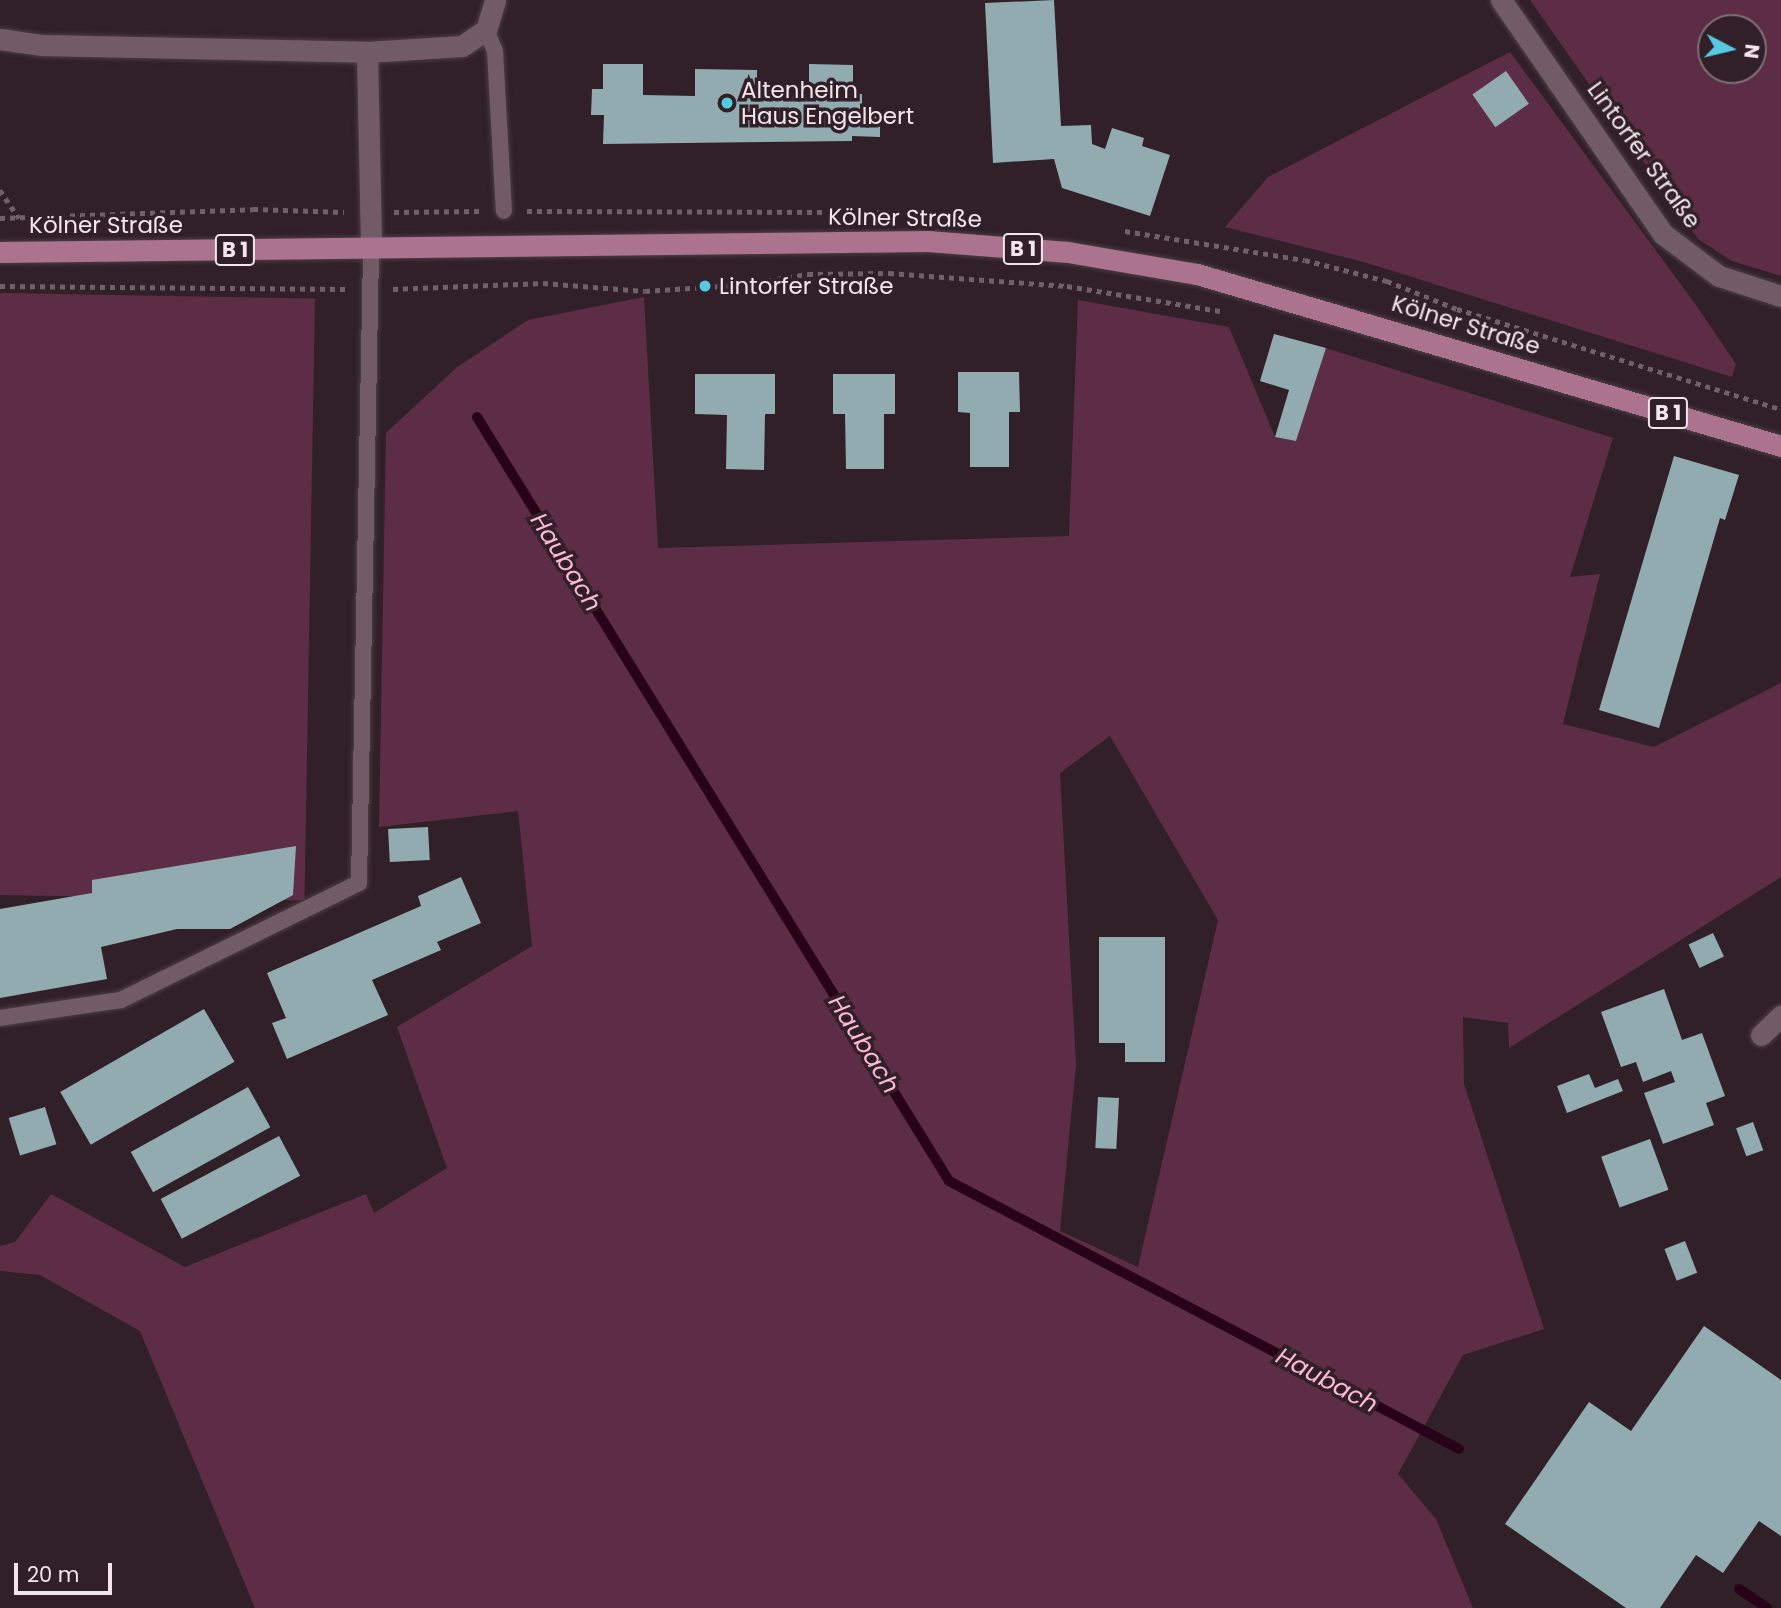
<!DOCTYPE html>
<meta charset="utf-8">
<style>
body{margin:0}
#map{position:relative;width:1781px;height:1608px;overflow:hidden;background:#312028;font-family:Poppins,sans-serif}
div>[style]{position:absolute}
[style*='--x']{left:calc(var(--x)*1px);top:calc(var(--y)*1px);width:calc(var(--w)*1px);rotate:calc(var(--a)*1deg)}
.green>*{inset:0;background:#5d2d45;transform-origin:0 0}
.stream>*{height:10px;margin:-5px;padding:0 5px;transform-origin:5px;border-radius:5px;background:#280218}
.building>*{inset:0;background:#91abb1;transform-origin:0 0}
.path>*{height:4.5px;margin-top:-2.25px;transform-origin:0;background:repeating-linear-gradient(90deg,#706067 0 5px,transparent 0 10px)}
.roads{filter:drop-shadow(0 0 2px #4d3e45) drop-shadow(0 0 2px #4d3e45)}
.service>*{height:16px;margin:-8px;padding:0 8px;transform-origin:8px;border-radius:8px;background:#715c65}
.minor>*{height:21px;margin:-10.5px;padding:0 10.5px;transform-origin:10.5px;border-radius:10.5px;background:#715c65}
.primary>*{height:21px;margin:-10.5px;padding:0 10.5px;transform-origin:10.5px;border-radius:10.5px;background:#ab738e}
.dots>*{width:19px;height:19px;translate:-50% -50%;box-sizing:border-box;border:4px solid #312028;border-radius:50%}
span{translate:-50% -50%;white-space:nowrap;text-align:center;line-height:1.15;-webkit-text-stroke:7px #312028;paint-order:stroke}
.shield-label span{padding:2px 5px;background:#312028;border:2px solid;border-radius:5px;-webkit-text-stroke-width:0}
.shield-label{font-size:21px;color:#f3e6eb;font-weight:700}
.poi-label{font-size:23px;color:#f3e6eb}
.left{translate:0 -50%;text-align:left}
.street-label{font-size:23px;color:#f3e6eb}
.water-label{font-size:24px;color:#fdb8d8;font-style:italic}
.north{position:absolute;left:1697px;top:14px;width:70px;height:70px;box-sizing:border-box;background:#312028;border:2px solid #7f6f76;border-radius:50%;rotate:97deg;font-size:19px;font-weight:700;line-height:28px;text-align:center;color:#f3e6eb}
.north::after{content:'';display:block;margin:auto;width:24px;height:32px;background:#57c9e2;clip-path:polygon(50% 0,100% 100%,50% 72%,0 100%)}
.scale{position:absolute;left:14px;top:1563px;width:98px;height:32px;box-sizing:border-box;border:4px solid #f3e6eb;border-top:0;padding-left:9px;font-size:21px;line-height:24px;white-space:nowrap;color:#f3e6eb;-webkit-text-stroke:5px #312028;paint-order:stroke}
</style>
<div id="map">
<div class="green">
<div style="clip-path:polygon(evenodd,1530px 0,1781px 0,1781px 276px,1732px 261px,1698px 239px,1530px 0,1711px 28px,1753px 28px,1753px 70px,1711px 70px,1711px 28px)"></div>
<div style="clip-path:polygon(1510px 52px,1696px 305px,1736px 364px,1732px 377px,1364px 262px,1225px 227px,1268px 177px)"></div>
<div style="left:0;top:293px;width:315px;height:602px;rotate:1deg"></div>
<div style="clip-path:polygon(evenodd,644px 297px,658px 548px,1069px 536px,1078px 300px,1229px 327px,1275px 437px,1296px 441px,1326px 348px,1613px 438px,1570px 577px,1600px 574px,1563px 724px,1654px 747px,1781px 683px,1781px 877px,1509px 1048px,1508px 1023px,1463px 1017px,1464px 1084px,1544px 1329px,1463px 1355px,1398px 1474px,1436px 1519px,1473px 1608px,255px 1608px,140px 1331px,40px 1275px,0 1271px,0 1246px,15px 1242px,51px 1194px,185px 1267px,366px 1194px,374px 1213px,447px 1168px,397px 1027px,532px 946px,518px 811px,379px 827px,386px 433px,456px 368px,528px 320px,644px 297px,1110px 736px,1218px 920px,1138px 1267px,1060px 1231px,1076px 1065px,1060px 773px,1110px 736px)"></div>
</div>
<div class="stream">
<div style="--x:477;--y:417;--w:898;--a:58.29"></div>
<div style="--x:949;--y:1181;--w:576;--a:27.72"></div>
<div style="--x:1739;--y:1589;--w:34;--a:34"></div>
</div>
<div class="building">
<div style="clip-path:polygon(1054px 0,1061px 126px,1091px 125px,1092px 144px,1105px 149px,1112px 128px,1144px 138px,1142px 146px,1170px 155px,1150px 216px,1062px 188px,1054px 159px,993px 163px,985px 3px)"></div>
<div style="clip-path:polygon(603px 64px,643px 64px,643px 95px,695px 96px,695px 69px,757px 70px,757px 96px,809px 97px,809px 64px,853px 65px,853px 94px,862px 94px,862px 109px,880px 109px,880px 137px,852px 136px,852px 141px,603px 144px,604px 115px,591px 115px,592px 89px,603px 89px)"></div>
<div style="left:1506px;top:71px;width:40px;height:41px;rotate:55deg"></div>
<div style="clip-path:polygon(1274px 334px,1326px 348px,1296px 441px,1275px 437px,1289px 390px,1260px 381px)"></div>
<div style="clip-path:polygon(958px 372px,1019px 372px,1020px 412px,1009px 412px,1009px 467px,970px 467px,970px 413px,958px 412px)"></div>
<div style="clip-path:polygon(695px 374px,775px 374px,775px 414px,765px 414px,764px 470px,726px 469px,727px 415px,695px 414px)"></div>
<div style="clip-path:polygon(833px 374px,895px 374px,895px 414px,884px 414px,884px 469px,846px 469px,845px 414px,833px 414px)"></div>
<div style="clip-path:polygon(1674px 456px,1739px 475px,1725px 520px,1720px 518px,1659px 728px,1599px 710px)"></div>
<div style="left:428px;top:827px;width:33px;height:40px;rotate:87deg"></div>
<div style="clip-path:polygon(296px 846px,293px 895px,230px 929px,177px 929px,101px 947px,107px 979px,0 998px,0 909px,92px 893px,92px 880px)"></div>
<div style="clip-path:polygon(461px 877px,481px 923px,437px 942px,441px 950px,372px 980px,388px 1015px,287px 1059px,272px 1023px,286px 1018px,267px 973px,421px 906px,418px 896px)"></div>
<div style="left:1713px;top:933px;width:26px;height:27px;rotate:65deg"></div>
<div style="clip-path:polygon(1099px 937px,1165px 937px,1165px 1062px,1125px 1062px,1125px 1043px,1099px 1043px)"></div>
<div style="clip-path:polygon(1664px 989px,1682px 1040px,1702px 1033px,1725px 1096px,1706px 1103px,1714px 1125px,1663px 1144px,1644px 1093px,1675px 1082px,1671px 1071px,1643px 1082px,1636px 1062px,1621px 1067px,1601px 1012px)"></div>
<div style="left:204px;top:1009px;width:61px;height:166px;rotate:60deg"></div>
<div style="clip-path:polygon(1589px 1074px,1595px 1088px,1618px 1079px,1623px 1091px,1567px 1113px,1557px 1086px)"></div>
<div style="left:248px;top:1087px;width:46px;height:134px;rotate:61deg"></div>
<div style="left:1098px;top:1097px;width:21px;height:51px;rotate:3deg"></div>
<div style="left:45px;top:1107px;width:39px;height:38px;rotate:73deg"></div>
<div style="left:1753px;top:1122px;width:30px;height:18px;rotate:70deg"></div>
<div style="left:279px;top:1136px;width:45px;height:134px;rotate:62deg"></div>
<div style="left:1650px;top:1139px;width:54px;height:52px;rotate:70deg"></div>
<div style="left:1685px;top:1241px;width:34px;height:22px;rotate:69deg"></div>
<div style="clip-path:polygon(1704px 1326px,1781px 1380px,1781px 1536px,1759px 1521px,1723px 1573px,1696px 1555px,1660px 1608px,1626px 1608px,1505px 1524px,1589px 1402px,1631px 1431px)"></div>
</div>
<div class="path">
<div style="--x:0;--y:190;--w:34;--a:56"></div>
<div style="--x:527;--y:211;--w:373;--a:0.2"></div>
<div style="--x:394;--y:212;--w:86;--a:-0.7"></div>
<div style="--x:0;--y:218;--w:253;--a:-2"></div>
<div style="--x:253;--y:209;--w:91;--a:1.9"></div>
<div style="--x:1125;--y:231;--w:182;--a:9.2"></div>
<div style="--x:1305;--y:260;--w:85;--a:14.4"></div>
<div style="--x:1387;--y:281;--w:75;--a:21.8"></div>
<div style="--x:1457;--y:309;--w:339;--a:17.2"></div>
<div style="--x:0;--y:286;--w:346;--a:0.5"></div>
<div style="--x:393;--y:289;--w:150;--a:-2.3"></div>
<div style="--x:543;--y:283;--w:102;--a:4.5"></div>
<div style="--x:645;--y:291;--w:93;--a:-3.7"></div>
<div style="--x:738;--y:285;--w:71;--a:-8.9"></div>
<div style="--x:808;--y:274;--w:81;--a:-0.7"></div>
<div style="--x:889;--y:273;--w:178;--a:4.2"></div>
<div style="--x:1067;--y:286;--w:155;--a:9.3"></div>
</div>
<div class="roads">
<div class="service">
<div style="--x:486;--y:30;--w:23;--a:67"></div>
<div style="--x:495;--y:51;--w:160;--a:86.8"></div>
<div style="--x:0;--y:1018;--w:122;--a:-8.5"></div>
<div style="--x:121;--y:1000;--w:265;--a:-26.2"></div>
<div style="--x:359;--y:883;--w:633;--a:-88.91"></div>
</div>
<div class="minor">
<div style="--x:1501;--y:0;--w:285;--a:55.3"></div>
<div style="--x:1663;--y:234;--w:70;--a:36.9"></div>
<div style="--x:1719;--y:276;--w:65;--a:17.9"></div>
<div style="--x:0;--y:39;--w:41;--a:8.3"></div>
<div style="--x:41;--y:45;--w:326;--a:1.2"></div>
<div style="--x:367;--y:52;--w:198;--a:88.8"></div>
<div style="--x:367;--y:52;--w:95;--a:-3.6"></div>
<div style="--x:462;--y:46;--w:29;--a:-34"></div>
<div style="--x:486;--y:30;--w:31;--a:-73"></div>
<div style="--x:1761;--y:1035;--w:28;--a:-44"></div>
</div>
<div class="primary">
<div style="--x:0;--y:252;--w:928;--a:-0.68"></div>
<div style="--x:928;--y:241;--w:140;--a:4.5"></div>
<div style="--x:1068;--y:252;--w:131;--a:9.7"></div>
<div style="--x:1197;--y:274;--w:609;--a:16.41"></div>
</div>
</div>
<div class="dots">
<div style="left:727px;top:103px;background:#57c9e2"></div>
<div style="left:705px;top:286px;background:#57c9e2"></div>
</div>
<div class="shield-label">
<span style="left:1023px;top:249px">B 1</span>
<span style="left:235px;top:250px">B 1</span>
<span style="left:1668px;top:413px">B 1</span>
</div>
<div class="poi-label">
<span class="left" style="left:741px;top:103px">Altenheim<br>Haus Engelbert</span>
<span class="left" style="left:719px;top:286px">Lintorfer Straße</span>
</div>
<div class="street-label">
<span style="left:1644px;top:155px;rotate:54deg">Lintorfer Straße</span>
<span style="left:905px;top:218px;rotate:1deg">Kölner Straße</span>
<span style="left:106px;top:225px">Kölner Straße</span>
<span style="left:1466px;top:325px;rotate:17deg">Kölner Straße</span>
</div>
<div class="water-label">
<span style="left:566px;top:562px;rotate:58deg">Haubach</span>
<span style="left:864px;top:1044px;rotate:58deg">Haubach</span>
<span style="left:1327px;top:1380px;rotate:28deg">Haubach</span>
</div>
<div class="north">N</div>
<div class="scale">20 m</div>
</div>
